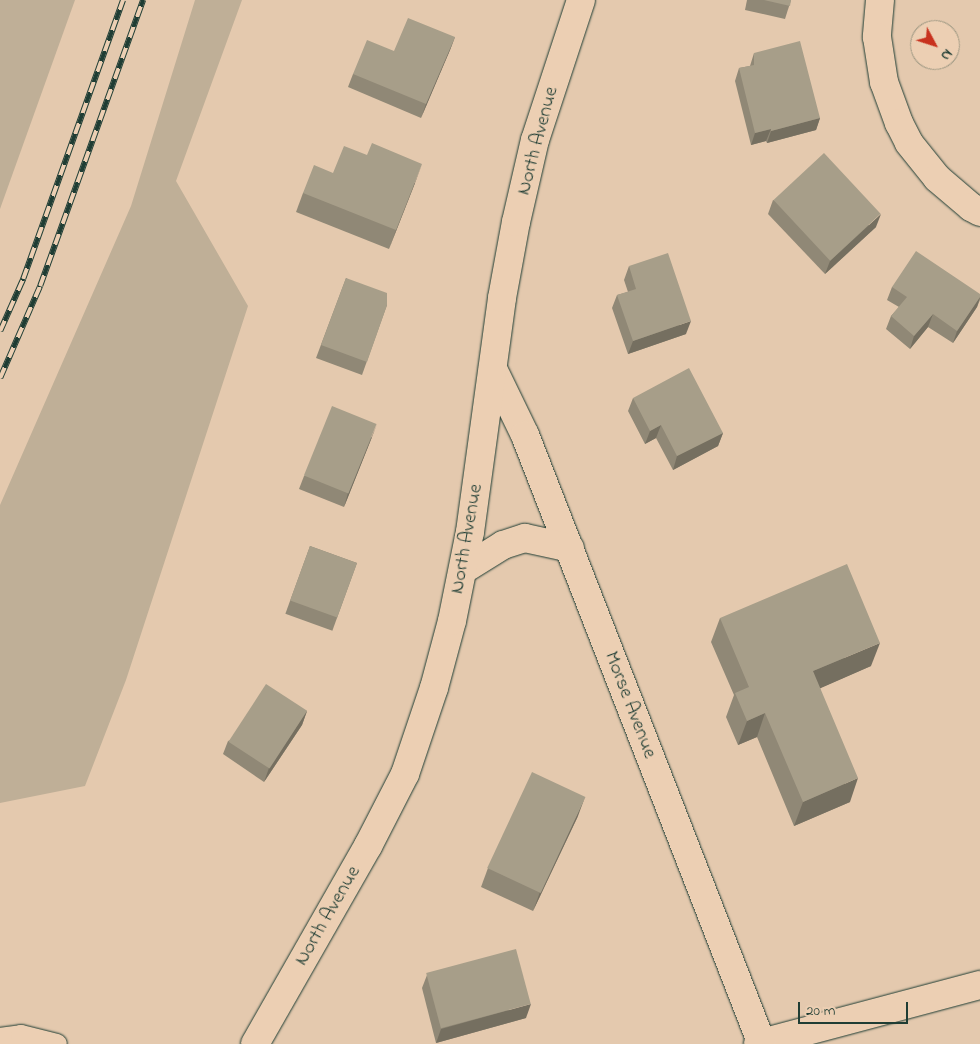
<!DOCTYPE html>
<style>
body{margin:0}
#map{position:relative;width:980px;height:1044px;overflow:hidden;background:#e4c9ae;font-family:"Indie Flower",sans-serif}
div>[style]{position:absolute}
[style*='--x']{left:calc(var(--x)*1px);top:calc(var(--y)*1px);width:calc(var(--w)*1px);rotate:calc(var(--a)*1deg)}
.green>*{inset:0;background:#bfaf97}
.roads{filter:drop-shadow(0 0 1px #1f3d34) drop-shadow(0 0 1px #1f3d34)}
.service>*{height:20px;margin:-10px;padding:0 10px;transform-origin:10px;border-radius:10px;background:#eccfb3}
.minor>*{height:28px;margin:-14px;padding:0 14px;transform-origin:14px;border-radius:14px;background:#eccfb3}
.tertiary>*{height:28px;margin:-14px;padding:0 14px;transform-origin:14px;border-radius:14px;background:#eccfb3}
.secondary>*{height:28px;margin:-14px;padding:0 14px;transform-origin:14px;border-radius:14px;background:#eccfb3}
.rail>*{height:5.5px;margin-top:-2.75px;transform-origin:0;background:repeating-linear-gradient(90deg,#eccfb3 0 11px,#1f3d34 0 22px);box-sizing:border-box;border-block:1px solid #1f3d34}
.wall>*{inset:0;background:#908876;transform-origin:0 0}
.shaded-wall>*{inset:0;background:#756f60}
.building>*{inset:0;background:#a79e89;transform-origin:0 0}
span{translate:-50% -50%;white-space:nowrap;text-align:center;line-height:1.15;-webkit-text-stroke:4px #eccfb3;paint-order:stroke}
.street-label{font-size:20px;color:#1f3d34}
.north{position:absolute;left:910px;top:20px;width:50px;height:50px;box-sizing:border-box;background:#eccfb3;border:1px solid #9a9580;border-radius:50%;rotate:130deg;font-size:14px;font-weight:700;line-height:20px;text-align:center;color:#1f3d34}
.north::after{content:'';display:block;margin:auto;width:18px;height:22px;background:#c8321e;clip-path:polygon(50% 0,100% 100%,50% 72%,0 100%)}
.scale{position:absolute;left:798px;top:1002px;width:110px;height:22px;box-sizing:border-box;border:2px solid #1f3d34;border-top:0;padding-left:6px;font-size:15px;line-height:18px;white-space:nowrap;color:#1f3d34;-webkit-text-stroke:4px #eccfb3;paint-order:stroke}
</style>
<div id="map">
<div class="green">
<div style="clip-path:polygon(0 0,75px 0,0 209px)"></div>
<div style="clip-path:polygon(195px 0,242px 0,176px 181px,248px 306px,126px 680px,85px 786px,0 803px,0 505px,131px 206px)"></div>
</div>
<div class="roads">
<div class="service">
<div style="--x:0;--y:1038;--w:21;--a:-8"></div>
<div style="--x:21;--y:1035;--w:37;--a:14"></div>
</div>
<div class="minor">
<div style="--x:880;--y:0;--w:37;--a:95"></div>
<div style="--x:877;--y:37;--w:46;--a:81.2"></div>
<div style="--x:884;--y:82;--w:44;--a:69.9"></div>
<div style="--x:899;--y:123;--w:22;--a:63"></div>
<div style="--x:909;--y:143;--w:45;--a:51.3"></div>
<div style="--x:937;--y:178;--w:45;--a:40.5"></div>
<div style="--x:971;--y:207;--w:10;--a:29"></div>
<div style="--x:758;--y:1044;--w:230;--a:-14.9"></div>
</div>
<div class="tertiary">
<div style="--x:493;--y:369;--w:73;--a:64.1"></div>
<div style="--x:525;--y:435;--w:653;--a:68.74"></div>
</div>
<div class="secondary">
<div style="--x:463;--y:570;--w:47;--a:-32"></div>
<div style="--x:503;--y:545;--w:23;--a:-18"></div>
<div style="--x:525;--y:538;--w:46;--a:12.5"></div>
<div style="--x:255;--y:1044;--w:228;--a:-60.3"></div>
<div style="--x:368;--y:846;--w:81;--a:-62.8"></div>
<div style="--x:405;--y:774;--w:91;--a:-71.4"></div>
<div style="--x:434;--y:688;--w:69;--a:-75"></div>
<div style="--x:452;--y:621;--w:91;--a:-78.6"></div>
<div style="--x:470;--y:532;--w:236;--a:-82.2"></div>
<div style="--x:502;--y:298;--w:77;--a:-79.6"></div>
<div style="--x:516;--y:222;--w:84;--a:-77"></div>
<div style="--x:535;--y:140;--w:147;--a:-71.8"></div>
</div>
</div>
<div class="rail">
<div style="--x:0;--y:331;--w:57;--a:-66.1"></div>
<div style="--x:23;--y:279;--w:296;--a:-70.3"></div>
<div style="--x:0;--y:378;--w:100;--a:-66.5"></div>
<div style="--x:40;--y:286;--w:304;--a:-70.2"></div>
</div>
<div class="wall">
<div style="clip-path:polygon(747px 0,791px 0,785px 19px,745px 10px)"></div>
<div style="clip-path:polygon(455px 37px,450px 50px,421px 118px,348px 87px,353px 74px)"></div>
<div style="clip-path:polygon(754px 53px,820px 118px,816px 130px,767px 143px,766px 141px,751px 145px,735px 81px,739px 68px,750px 66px)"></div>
<div style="clip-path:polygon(333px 173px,415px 183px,389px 249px,296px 212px,303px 193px)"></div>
<div style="clip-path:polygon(773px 200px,876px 227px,825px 274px,768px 214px)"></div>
<div style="clip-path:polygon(629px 266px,686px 334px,628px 354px,612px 308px,617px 295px,628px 292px,624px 280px)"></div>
<div style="clip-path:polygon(346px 278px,387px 305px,362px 375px,316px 358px)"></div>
<div style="clip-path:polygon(892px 287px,980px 294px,980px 300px,977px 307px,953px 343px,928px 327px,910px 349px,886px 329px,891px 316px,899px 307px,887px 300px)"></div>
<div style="clip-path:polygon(633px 398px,723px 433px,718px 446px,673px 470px,656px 438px,645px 444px,628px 411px)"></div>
<div style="clip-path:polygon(372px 437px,344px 507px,299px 489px,304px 476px)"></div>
<div style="left:310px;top:546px;width:50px;height:72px;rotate:20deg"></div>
<div style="clip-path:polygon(720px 618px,871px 666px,820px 688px,850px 802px,794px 826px,757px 737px,738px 745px,726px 717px,734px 695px,711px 642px)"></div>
<div style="clip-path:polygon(307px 711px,302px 725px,264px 782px,223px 754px,228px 741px)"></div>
<div style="clip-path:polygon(578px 816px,533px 911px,481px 887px,488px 868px)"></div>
<div style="clip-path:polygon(427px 975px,526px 1018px,436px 1043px,422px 988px)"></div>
</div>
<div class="shaded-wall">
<div style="clip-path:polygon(455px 37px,450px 50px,421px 118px,426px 104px)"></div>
<div style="clip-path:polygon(820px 118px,816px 130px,767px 143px,771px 131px)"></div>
<div style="clip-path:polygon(771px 129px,766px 141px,751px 145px,755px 133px)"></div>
<div style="clip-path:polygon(422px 164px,415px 183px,389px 249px,396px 230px)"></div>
<div style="clip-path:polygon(881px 214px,876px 227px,825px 274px,830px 261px)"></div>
<div style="clip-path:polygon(980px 297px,977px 307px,953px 343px,957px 331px)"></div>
<div style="clip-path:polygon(933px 314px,928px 327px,910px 349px,914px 336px)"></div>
<div style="clip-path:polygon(691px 321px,686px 334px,628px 354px,633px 341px)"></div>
<div style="clip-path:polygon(377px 424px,372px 437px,344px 507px,348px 493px)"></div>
<div style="clip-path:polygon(661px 425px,656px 438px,645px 444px,650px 431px)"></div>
<div style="clip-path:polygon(723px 433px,718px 446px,673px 470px,677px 456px)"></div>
<div style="clip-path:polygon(880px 643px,871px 666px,805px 695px,813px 671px)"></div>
<div style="clip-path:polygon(307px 711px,302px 725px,264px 782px,269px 768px)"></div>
<div style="clip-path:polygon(765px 713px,757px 737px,738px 745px,747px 721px)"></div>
<div style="clip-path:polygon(858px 778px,850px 802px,794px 826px,803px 802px)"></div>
<div style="clip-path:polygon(585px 797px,578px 816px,533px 911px,540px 892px)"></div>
<div style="clip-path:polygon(531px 1004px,526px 1018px,436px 1043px,441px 1029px)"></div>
</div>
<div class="building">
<div style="clip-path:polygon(764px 0,791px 0,790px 6px)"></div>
<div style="clip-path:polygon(408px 18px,455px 37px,426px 104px,353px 74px,367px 40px,394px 51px)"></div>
<div style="clip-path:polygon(800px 41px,820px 118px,771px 131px,771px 129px,755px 133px,739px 68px,754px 65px,754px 53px)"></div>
<div style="clip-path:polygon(372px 143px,422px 164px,396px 230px,303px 193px,314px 165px,333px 173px,344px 146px,367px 155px)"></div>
<div style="left:824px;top:153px;width:83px;height:69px;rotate:47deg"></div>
<div style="clip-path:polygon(916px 251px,980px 294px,980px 297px,957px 331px,933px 314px,914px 336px,891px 316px,907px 297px,892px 287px)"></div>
<div style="clip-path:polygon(668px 253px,691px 321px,633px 341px,617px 295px,636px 289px,629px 266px)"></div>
<div style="clip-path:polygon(346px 278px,387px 293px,387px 305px,367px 362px,321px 345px)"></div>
<div style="clip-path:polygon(689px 368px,723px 433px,677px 456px,661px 425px,650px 431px,633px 398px)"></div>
<div style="left:332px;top:406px;width:48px;height:75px;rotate:22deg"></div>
<div style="left:310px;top:546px;width:50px;height:58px;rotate:20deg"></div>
<div style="clip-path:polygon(847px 564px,880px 643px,813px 671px,858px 778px,803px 802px,765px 713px,747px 721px,735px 693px,749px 687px,720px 618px)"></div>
<div style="left:266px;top:684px;width:49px;height:69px;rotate:33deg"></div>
<div style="left:532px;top:772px;width:59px;height:106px;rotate:25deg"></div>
<div style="left:516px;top:949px;width:57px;height:93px;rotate:75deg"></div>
</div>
<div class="street-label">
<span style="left:538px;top:141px;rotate:-75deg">North Avenue</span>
<span style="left:467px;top:539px;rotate:-80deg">North Avenue</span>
<span style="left:630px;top:705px;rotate:69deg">Morse Avenue</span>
<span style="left:328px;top:916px;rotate:-60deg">North Avenue</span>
</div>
<div class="north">N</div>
<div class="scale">20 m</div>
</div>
